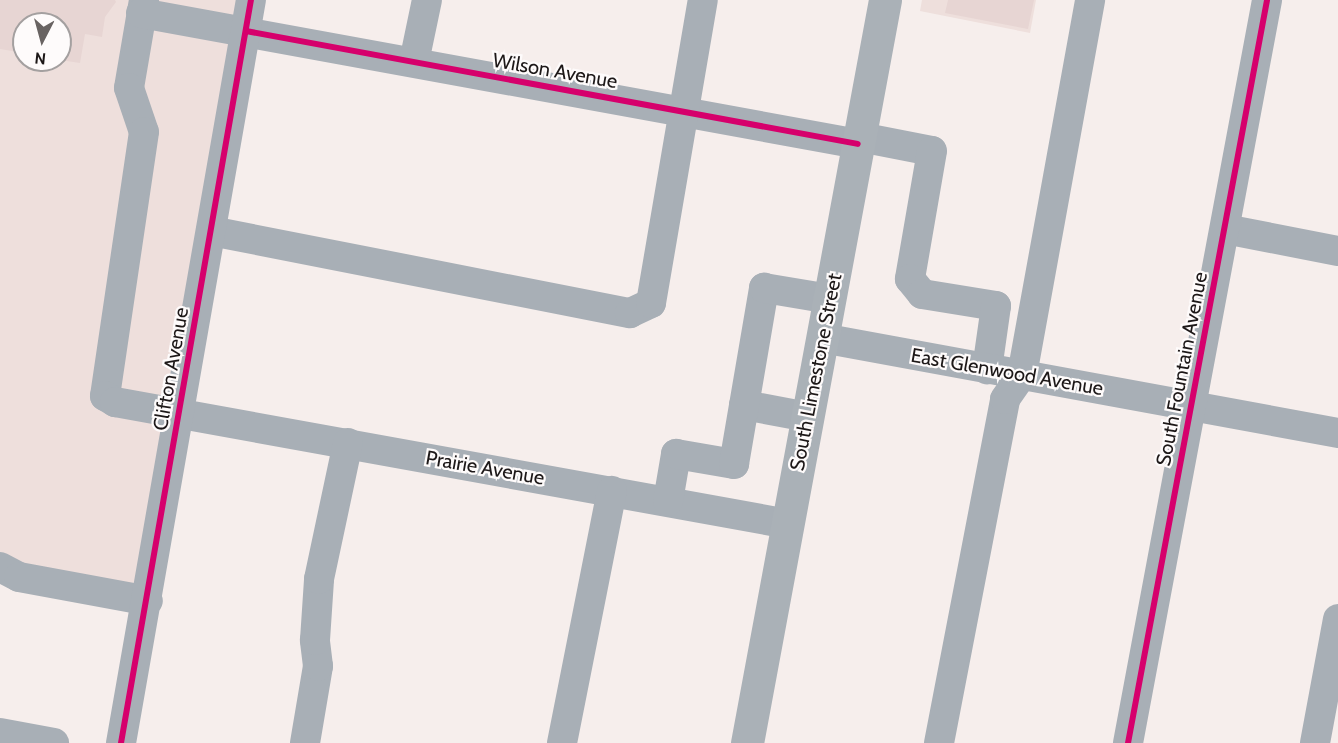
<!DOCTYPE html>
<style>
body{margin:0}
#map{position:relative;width:1338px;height:743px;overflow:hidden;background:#f6eeec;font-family:Cabin,sans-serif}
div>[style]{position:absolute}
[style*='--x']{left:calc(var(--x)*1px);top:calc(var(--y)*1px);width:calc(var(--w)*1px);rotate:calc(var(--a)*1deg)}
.built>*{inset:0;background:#eedfdc}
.building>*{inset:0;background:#e7d5d3}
.minor>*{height:30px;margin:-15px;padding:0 15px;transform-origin:15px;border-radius:15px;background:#a8afb6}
.major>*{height:33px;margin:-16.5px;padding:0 16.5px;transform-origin:16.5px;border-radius:16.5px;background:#aab1b7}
.cycleway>*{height:6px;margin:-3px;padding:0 3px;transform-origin:3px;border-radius:3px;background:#d6006c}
span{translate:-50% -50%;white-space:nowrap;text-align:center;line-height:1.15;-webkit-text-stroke:4.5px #fefbfb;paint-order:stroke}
.street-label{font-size:20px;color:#1d1818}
.north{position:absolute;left:12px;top:12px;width:60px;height:60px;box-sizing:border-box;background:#fefbfb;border:2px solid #a4a0a0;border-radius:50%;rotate:186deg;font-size:16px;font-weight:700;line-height:24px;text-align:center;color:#1d1818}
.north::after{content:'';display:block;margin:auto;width:21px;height:27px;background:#696362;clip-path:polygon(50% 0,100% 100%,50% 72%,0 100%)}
</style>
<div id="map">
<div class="built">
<div style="clip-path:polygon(evenodd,0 0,251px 0,148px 601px,0 574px,0 0,24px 24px,60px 24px,60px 60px,24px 60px,24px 24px)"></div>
<div style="clip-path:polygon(922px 0,1036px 0,1030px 33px,920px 11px)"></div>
</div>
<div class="building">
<div style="clip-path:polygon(0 0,115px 0,116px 2px,105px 17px,102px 37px,85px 34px,80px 63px,60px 60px,60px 24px,24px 24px,24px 53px,0 49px)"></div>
<div style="clip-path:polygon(948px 0,1034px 0,1028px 29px,945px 13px)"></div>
</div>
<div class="minor">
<div style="--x:144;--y:0;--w:89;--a:99.7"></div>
<div style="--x:129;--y:88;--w:46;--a:71.2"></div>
<div style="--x:144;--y:132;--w:267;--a:98.4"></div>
<div style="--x:105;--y:396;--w:12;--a:31"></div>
<div style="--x:115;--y:402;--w:684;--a:10.27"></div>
<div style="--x:141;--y:13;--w:729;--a:10.35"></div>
<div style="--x:414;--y:62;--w:63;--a:-78.2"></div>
<div style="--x:860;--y:137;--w:73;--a:11"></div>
<div style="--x:932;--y:151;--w:130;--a:99.8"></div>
<div style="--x:910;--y:279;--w:19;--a:51"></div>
<div style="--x:922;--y:294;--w:75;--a:9.2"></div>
<div style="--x:996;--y:306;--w:64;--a:98.1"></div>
<div style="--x:1225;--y:229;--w:115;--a:11"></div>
<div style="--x:211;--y:231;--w:427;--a:11.1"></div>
<div style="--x:630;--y:313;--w:23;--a:-25"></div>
<div style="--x:651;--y:303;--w:307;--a:-80.3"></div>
<div style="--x:822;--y:338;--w:525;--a:10.43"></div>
<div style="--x:744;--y:405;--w:65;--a:10.6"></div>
<div style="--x:668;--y:501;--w:48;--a:-80.3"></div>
<div style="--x:676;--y:454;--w:59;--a:9.8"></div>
<div style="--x:734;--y:464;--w:179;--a:-80.3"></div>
<div style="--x:764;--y:288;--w:67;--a:9.5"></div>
<div style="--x:0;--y:567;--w:21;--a:28"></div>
<div style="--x:19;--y:577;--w:131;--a:10.5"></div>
<div style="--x:0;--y:733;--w:55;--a:10.5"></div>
<div style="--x:121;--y:743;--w:754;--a:-80.08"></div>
<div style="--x:305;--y:743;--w:78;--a:-80.4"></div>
<div style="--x:318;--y:666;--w:26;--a:-97"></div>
<div style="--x:315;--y:640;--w:61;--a:-86.2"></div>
<div style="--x:319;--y:579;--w:139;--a:-78"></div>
<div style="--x:562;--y:743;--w:257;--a:-78.8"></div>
<div style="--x:939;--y:743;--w:350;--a:-79.1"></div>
<div style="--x:1005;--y:399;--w:29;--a:-55"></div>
<div style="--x:1022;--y:375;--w:381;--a:-79.7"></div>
<div style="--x:1128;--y:743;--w:756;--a:-79.4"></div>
<div style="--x:1315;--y:743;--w:126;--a:-79.5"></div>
</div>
<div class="major">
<div style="--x:747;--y:743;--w:756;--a:-79.48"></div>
</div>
<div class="cycleway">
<div style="--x:246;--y:31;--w:622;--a:10.46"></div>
<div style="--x:121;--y:743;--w:754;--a:-80.08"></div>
<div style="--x:1128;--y:743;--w:756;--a:-79.4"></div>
</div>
<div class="street-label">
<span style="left:555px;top:71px;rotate:10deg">Wilson Avenue</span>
<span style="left:171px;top:369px;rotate:-80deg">Clifton Avenue</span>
<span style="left:1182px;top:369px;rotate:-79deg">South Fountain Avenue</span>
<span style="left:816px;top:372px;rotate:-79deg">South Limestone Street</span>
<span style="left:1007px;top:372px;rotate:10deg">East Glenwood Avenue</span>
<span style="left:485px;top:468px;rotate:10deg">Prairie Avenue</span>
</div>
<div class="north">N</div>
</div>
